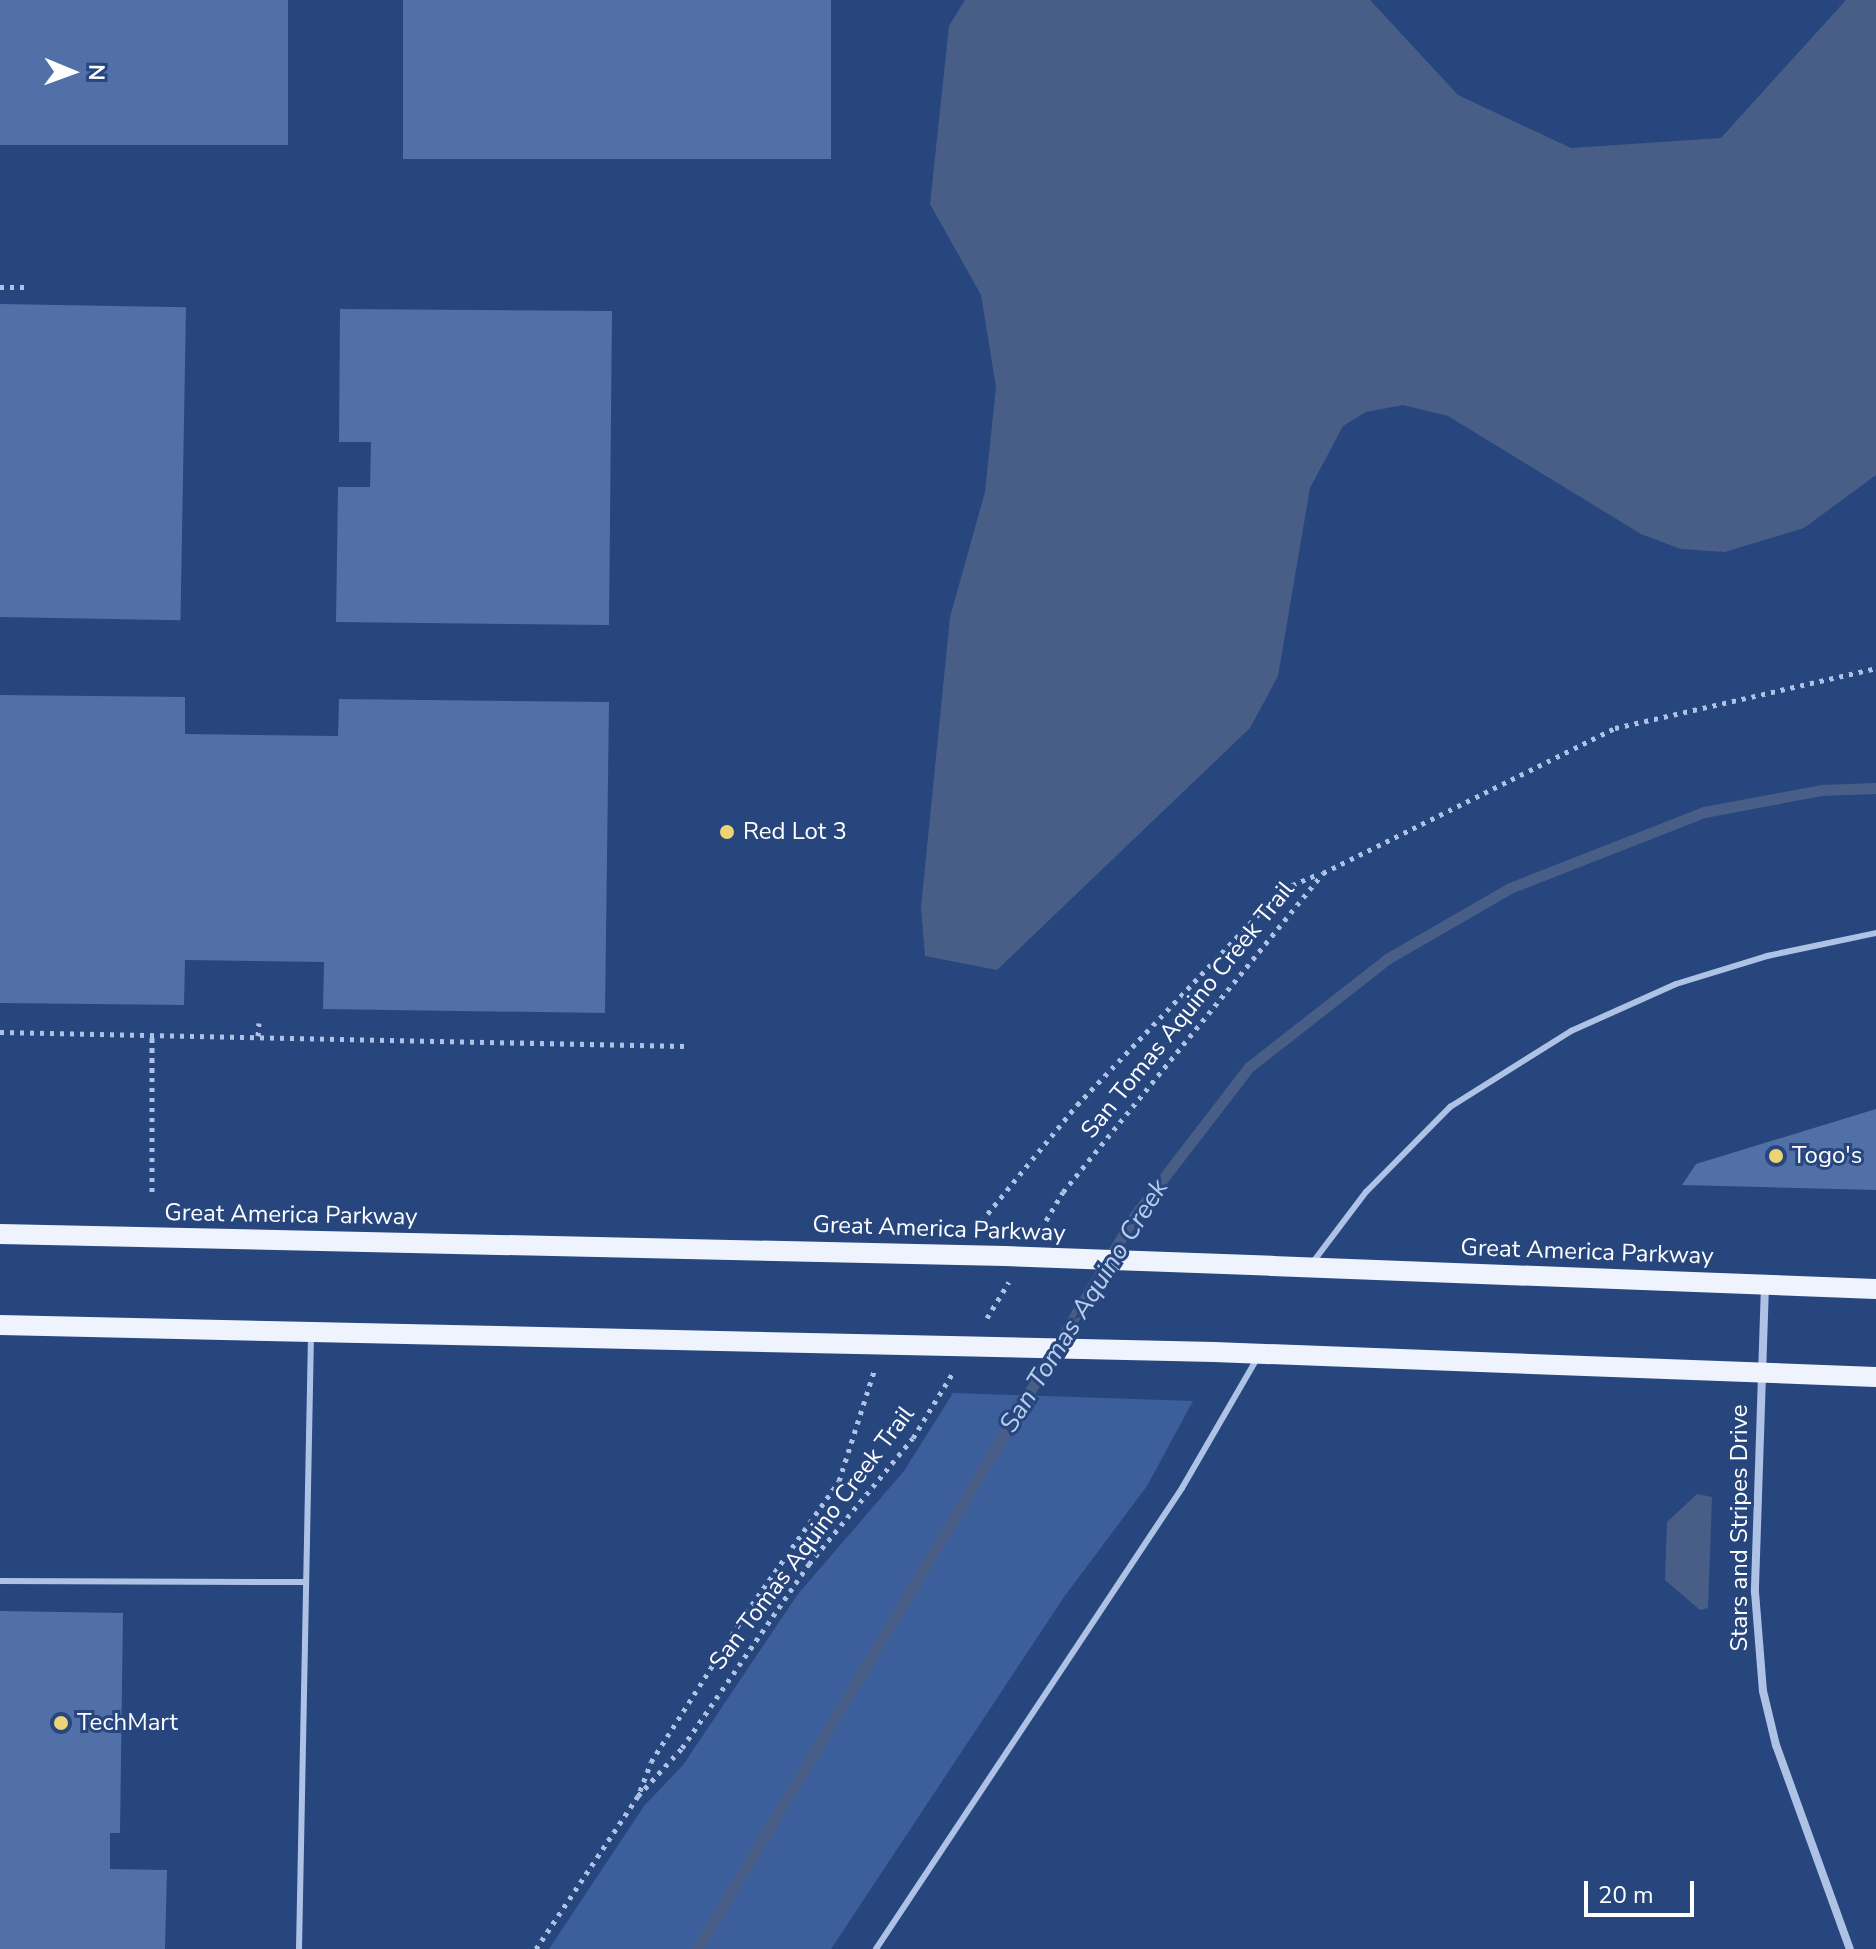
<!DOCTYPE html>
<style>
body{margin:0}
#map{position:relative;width:1876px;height:1949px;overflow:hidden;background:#27467e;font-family:"Nunito Sans",sans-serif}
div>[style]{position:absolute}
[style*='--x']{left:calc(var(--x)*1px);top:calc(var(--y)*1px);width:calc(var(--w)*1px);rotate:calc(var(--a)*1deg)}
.green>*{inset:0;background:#3c5f9b}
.water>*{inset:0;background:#485e87}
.stream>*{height:11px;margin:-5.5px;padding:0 5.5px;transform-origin:5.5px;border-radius:5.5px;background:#485e87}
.building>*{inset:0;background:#5070a7;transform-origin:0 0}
.path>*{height:5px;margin-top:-2.5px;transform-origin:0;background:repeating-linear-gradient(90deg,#aec2e5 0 4px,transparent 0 10px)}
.lane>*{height:6px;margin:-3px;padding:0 3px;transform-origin:3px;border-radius:3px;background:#aec2e5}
.street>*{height:8px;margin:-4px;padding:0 4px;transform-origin:4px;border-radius:4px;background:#aec2e5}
.primary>*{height:20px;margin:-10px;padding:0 10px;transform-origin:10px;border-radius:10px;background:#eef3fd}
.primary-bridge>*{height:20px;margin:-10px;padding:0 10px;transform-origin:10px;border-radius:10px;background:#eef3fd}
.dots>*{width:22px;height:22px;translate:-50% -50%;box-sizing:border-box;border:4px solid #27467e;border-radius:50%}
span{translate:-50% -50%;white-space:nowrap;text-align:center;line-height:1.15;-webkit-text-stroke:6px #27467e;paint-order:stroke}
.poi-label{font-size:24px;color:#fff}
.left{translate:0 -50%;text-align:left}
.street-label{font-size:24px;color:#fff}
.water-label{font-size:26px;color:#b9cded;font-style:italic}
.north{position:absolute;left:32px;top:32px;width:80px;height:80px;-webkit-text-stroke:6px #27467e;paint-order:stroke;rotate:91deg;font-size:22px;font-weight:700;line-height:32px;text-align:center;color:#fff}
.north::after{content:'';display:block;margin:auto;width:28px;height:36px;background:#fff;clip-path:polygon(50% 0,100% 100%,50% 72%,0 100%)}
.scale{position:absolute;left:1584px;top:1881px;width:110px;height:36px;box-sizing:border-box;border:4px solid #fff;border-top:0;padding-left:10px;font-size:24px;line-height:28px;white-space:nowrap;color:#fff;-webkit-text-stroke:6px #27467e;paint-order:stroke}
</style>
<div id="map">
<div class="green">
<div style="clip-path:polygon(953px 1393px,1193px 1401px,1147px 1486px,1064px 1597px,831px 1949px,549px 1949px,644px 1806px,683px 1765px,798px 1594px,904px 1471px)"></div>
</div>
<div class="water">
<div style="clip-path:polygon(965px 0,1370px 0,1458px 95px,1571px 148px,1721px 138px,1846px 0,1876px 0,1876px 475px,1804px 528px,1725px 552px,1681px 549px,1641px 534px,1448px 416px,1403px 405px,1366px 412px,1343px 426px,1310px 488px,1278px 676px,1250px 728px,997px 970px,925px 956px,921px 907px,950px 617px,985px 492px,996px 387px,981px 295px,930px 204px,949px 26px)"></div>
<div style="clip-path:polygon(1697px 1494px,1712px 1497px,1708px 1608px,1700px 1610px,1665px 1580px,1667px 1522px)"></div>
</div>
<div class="stream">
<div style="--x:697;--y:1949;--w:855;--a:-59.17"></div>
<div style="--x:1135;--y:1215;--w:187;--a:-52.4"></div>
<div style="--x:1249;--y:1067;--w:175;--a:-38"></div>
<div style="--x:1387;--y:959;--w:142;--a:-30"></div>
<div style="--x:1510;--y:888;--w:208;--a:-21.4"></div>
<div style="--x:1704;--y:812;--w:119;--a:-10.6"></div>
<div style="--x:1821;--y:790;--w:55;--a:-2.1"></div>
</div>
<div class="building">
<div style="left:0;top:0;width:288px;height:145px"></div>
<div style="left:403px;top:0;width:428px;height:159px"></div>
<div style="left:0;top:304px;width:186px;height:313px;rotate:1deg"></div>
<div style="clip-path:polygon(340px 309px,612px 311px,609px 625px,336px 622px,338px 487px,370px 487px,371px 442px,339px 442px)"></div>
<div style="clip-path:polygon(0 695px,185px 697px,185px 734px,338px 736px,339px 699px,609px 702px,605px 1013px,323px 1009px,324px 962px,185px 960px,184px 1005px,0 1003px)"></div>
<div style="clip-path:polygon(1876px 1109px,1876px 1190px,1682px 1185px,1696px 1164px)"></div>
<div style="clip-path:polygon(0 1611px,123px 1613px,120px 1833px,110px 1833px,110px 1869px,167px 1870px,165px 1949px,0 1949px)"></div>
</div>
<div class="path">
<div style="--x:0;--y:287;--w:28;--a:0"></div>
<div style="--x:0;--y:1032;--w:685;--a:1.17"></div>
<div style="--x:258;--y:1036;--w:13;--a:-86"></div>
<div style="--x:152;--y:1192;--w:157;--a:-90"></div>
<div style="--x:975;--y:1229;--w:161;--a:-50.6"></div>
<div style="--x:1077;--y:1105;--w:298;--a:-46.4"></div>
<div style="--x:1283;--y:889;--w:39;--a:-23"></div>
<div style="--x:1041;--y:1229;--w:43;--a:-59.3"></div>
<div style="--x:1063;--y:1192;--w:412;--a:-50.8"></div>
<div style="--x:1323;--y:873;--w:326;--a:-26.4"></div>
<div style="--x:1615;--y:728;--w:268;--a:-12.9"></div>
<div style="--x:987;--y:1318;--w:42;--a:-58.6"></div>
<div style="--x:640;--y:1791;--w:31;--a:-69"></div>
<div style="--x:651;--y:1762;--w:177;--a:-57.5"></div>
<div style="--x:746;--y:1613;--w:161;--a:-54.8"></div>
<div style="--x:839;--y:1481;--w:115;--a:-72.3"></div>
<div style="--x:536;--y:1949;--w:184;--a:-56.3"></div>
<div style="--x:638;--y:1796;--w:65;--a:-47.5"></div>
<div style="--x:682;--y:1748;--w:224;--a:-55.4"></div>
<div style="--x:809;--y:1564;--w:163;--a:-50.5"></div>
<div style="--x:913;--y:1438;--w:75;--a:-58.6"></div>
</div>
<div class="lane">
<div style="--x:1313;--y:1262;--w:88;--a:-52.9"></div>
<div style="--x:1366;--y:1192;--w:120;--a:-45.3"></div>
<div style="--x:1450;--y:1107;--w:143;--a:-32.1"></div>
<div style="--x:1571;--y:1031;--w:115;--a:-24.1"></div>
<div style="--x:1676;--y:984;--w:95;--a:-17.1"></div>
<div style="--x:1767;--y:956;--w:111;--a:-11.9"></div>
<div style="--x:0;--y:1581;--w:305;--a:0.2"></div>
<div style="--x:299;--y:1949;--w:612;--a:-88.88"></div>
<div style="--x:876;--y:1949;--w:553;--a:-56.42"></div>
<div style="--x:1182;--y:1488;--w:151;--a:-59.9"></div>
</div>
<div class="street">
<div style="--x:1765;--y:1285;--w:307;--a:91.9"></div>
<div style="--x:1755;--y:1592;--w:99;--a:85.4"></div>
<div style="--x:1763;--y:1691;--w:56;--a:76.5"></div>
<div style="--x:1776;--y:1745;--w:217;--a:70.1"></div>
</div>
<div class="primary">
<div style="--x:0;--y:1234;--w:1005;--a:1.25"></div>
<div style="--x:1272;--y:1266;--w:604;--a:2.18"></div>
<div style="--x:0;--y:1325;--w:950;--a:1.27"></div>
<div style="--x:1214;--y:1352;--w:662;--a:2.16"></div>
</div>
<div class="primary-bridge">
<div style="--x:1005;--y:1256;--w:267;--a:2.1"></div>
<div style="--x:950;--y:1346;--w:264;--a:1.3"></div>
</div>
<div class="dots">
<div style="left:727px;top:832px;background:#edd374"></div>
<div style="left:1776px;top:1156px;background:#edd374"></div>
<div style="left:61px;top:1723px;background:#edd374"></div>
</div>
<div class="poi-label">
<span class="left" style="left:743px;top:832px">Red Lot 3</span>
<span class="left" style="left:1792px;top:1156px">Togo's</span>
<span class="left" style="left:77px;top:1723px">TechMart</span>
</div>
<div class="street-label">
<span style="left:1188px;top:1010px;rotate:-51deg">San Tomas Aquino Creek Trail</span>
<span style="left:291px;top:1215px;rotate:1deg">Great America Parkway</span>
<span style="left:939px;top:1229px;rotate:2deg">Great America Parkway</span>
<span style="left:1587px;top:1252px;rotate:2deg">Great America Parkway</span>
<span style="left:1740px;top:1528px;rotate:-90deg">Stars and Stripes Drive</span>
<span style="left:812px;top:1538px;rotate:-53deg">San Tomas Aquino Creek Trail</span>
</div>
<div class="water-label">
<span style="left:1084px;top:1306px;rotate:-58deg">San Tomas Aquino Creek</span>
</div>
<div class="north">N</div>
<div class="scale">20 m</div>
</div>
